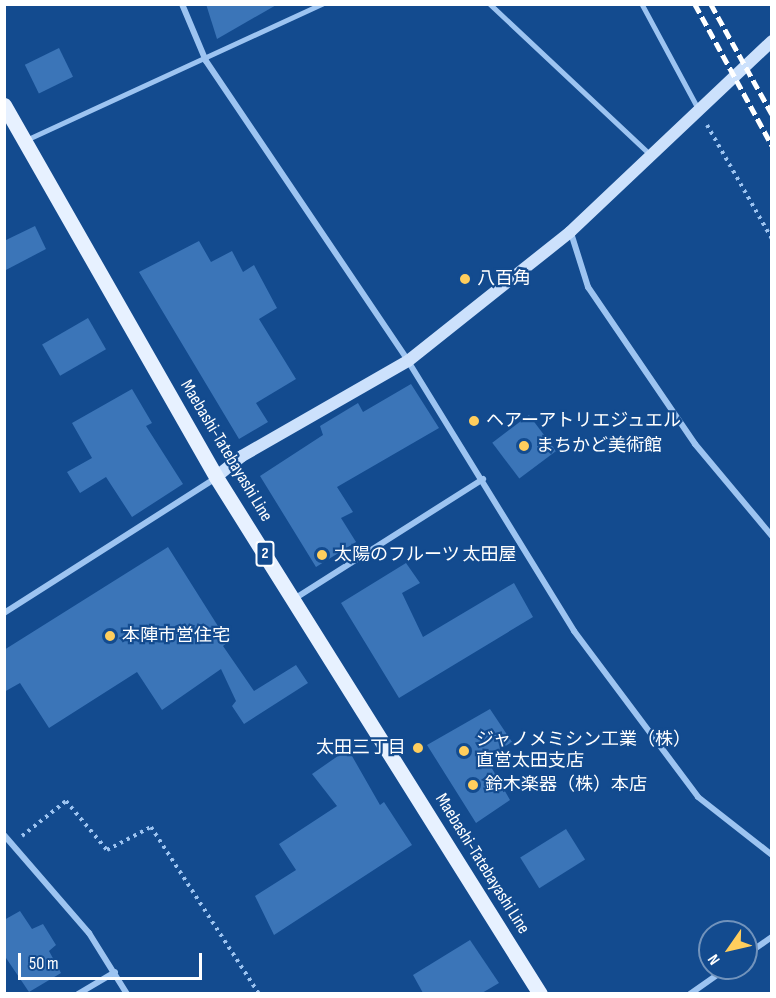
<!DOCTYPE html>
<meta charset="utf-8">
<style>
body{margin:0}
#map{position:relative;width:776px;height:998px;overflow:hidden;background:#134b8f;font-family:"Sofia Sans Condensed","Noto Sans JP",sans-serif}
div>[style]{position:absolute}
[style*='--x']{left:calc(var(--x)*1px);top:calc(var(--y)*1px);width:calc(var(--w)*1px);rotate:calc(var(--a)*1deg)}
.building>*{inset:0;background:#3b75b8;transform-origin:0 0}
.path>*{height:4px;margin-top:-2px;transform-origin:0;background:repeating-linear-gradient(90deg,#9dc4f1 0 3px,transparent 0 7.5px)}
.lane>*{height:4.5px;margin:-2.25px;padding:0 2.25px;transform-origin:2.25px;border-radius:2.25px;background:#9dc4f1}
.street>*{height:6px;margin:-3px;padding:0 3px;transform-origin:3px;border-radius:3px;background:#9dc4f1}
.secondary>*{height:12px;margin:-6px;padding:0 6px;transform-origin:6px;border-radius:6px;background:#cce1fc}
.primary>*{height:15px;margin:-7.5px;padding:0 7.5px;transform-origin:7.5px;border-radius:7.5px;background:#e7f1ff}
.rail>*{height:4.5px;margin-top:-2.25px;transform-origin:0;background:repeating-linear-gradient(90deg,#fff 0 10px,transparent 0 14.5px)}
.dots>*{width:16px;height:16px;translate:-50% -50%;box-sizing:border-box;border:3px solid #134b8f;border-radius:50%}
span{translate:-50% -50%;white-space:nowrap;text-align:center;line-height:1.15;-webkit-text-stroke:4.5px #134b8f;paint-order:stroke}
.shield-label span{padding:2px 4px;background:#134b8f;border:2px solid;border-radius:4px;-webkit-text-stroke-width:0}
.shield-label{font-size:16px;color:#fff;font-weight:700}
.poi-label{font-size:18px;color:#fff}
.left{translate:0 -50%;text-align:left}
.right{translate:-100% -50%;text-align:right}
.street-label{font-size:18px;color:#fff}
.frame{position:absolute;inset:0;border:6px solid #fff;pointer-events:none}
.north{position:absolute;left:698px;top:920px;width:60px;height:60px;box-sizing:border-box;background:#134b8f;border:2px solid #7193bc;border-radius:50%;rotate:236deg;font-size:16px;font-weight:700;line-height:24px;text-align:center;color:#fff}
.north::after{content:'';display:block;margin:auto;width:21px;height:27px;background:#ffce5d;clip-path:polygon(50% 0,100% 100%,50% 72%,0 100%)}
.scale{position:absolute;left:18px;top:953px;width:184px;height:27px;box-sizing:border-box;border:3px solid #fff;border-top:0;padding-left:8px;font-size:18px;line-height:21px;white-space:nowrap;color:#fff;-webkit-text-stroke:4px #134b8f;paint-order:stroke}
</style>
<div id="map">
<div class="building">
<div style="clip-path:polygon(206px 4px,278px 4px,217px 39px)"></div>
<div style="left:59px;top:48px;width:32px;height:38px;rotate:64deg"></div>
<div style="clip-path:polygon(35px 226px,46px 249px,4px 271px,4px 241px)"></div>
<div style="clip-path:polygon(199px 241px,211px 262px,232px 251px,243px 272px,254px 265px,277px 308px,259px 319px,296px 379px,256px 403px,268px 422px,239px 439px,139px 272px)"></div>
<div style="left:88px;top:318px;width:36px;height:53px;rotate:60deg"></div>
<div style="clip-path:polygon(411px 384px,439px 428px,337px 487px,353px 512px,341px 518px,356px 542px,316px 567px,260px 476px,323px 435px,320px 426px,358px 403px,363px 412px)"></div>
<div style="clip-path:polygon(132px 389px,152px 423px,146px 426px,183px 484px,132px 517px,106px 477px,80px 493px,67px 472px,92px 458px,72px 423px)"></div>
<div style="left:529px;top:415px;width:45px;height:46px;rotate:53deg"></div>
<div style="clip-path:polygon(168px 547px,228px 642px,223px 646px,254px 691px,296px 665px,308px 683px,244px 724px,232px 706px,236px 701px,221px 669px,162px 710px,137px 672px,49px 728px,20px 683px,4px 692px,4px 650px)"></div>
<div style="clip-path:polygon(406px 563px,420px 583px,402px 593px,423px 637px,514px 583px,533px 617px,399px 698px,341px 603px)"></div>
<div style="clip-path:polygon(490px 709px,512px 742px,486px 758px,510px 800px,476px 823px,427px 745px)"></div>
<div style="clip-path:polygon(348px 749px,380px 805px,384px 802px,412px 845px,274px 935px,255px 896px,296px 870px,279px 844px,337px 806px,312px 774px)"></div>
<div style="left:566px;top:829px;width:36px;height:54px;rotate:58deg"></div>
<div style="clip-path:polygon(20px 911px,32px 929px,43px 924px,56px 945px,49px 951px,61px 973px,29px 992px,4px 955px,4px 920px)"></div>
<div style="clip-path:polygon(470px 940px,499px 983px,482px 993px,423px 993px,413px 975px)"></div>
</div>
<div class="path">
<div style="--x:707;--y:125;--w:131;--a:60.3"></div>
<div style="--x:22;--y:836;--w:56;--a:-38.5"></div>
<div style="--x:66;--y:801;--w:64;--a:50.1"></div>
<div style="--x:107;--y:850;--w:50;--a:-27.6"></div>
<div style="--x:151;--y:827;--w:199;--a:57.1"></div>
</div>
<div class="lane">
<div style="--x:490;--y:4;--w:219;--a:43.2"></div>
<div style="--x:642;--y:4;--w:118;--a:61.7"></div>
<div style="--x:26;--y:140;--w:326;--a:-24.7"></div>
</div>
<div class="street">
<div style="--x:182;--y:4;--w:62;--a:67.2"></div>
<div style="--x:206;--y:61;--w:362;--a:56"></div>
<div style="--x:408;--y:361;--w:317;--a:58.4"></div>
<div style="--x:574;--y:631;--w:207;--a:53.2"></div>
<div style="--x:698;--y:797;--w:94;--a:38.1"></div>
<div style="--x:571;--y:233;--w:57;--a:72.5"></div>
<div style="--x:588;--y:287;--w:190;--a:55.7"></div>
<div style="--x:695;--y:444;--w:120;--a:50.1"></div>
<div style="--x:294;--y:599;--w:224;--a:-32.4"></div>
<div style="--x:4;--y:613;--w:251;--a:-32.5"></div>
<div style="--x:4;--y:835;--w:130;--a:49.1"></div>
<div style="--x:89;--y:933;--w:72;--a:58.1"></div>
<div style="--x:746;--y:955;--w:32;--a:-35"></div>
<div style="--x:78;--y:994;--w:43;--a:-30.7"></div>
<div style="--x:690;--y:994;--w:45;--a:-35.1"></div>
</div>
<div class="secondary">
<div style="--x:216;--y:477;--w:33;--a:-39"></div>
<div style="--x:242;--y:456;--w:191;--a:-29.8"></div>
<div style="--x:408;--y:361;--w:207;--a:-38.5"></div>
<div style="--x:570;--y:232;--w:278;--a:-43.4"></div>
</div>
<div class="primary">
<div style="--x:4;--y:105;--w:428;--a:60.3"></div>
<div style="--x:216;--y:477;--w:610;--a:57.92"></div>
</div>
<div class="rail">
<div style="--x:695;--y:4;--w:161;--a:61.4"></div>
<div style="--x:711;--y:4;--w:126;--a:61"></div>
</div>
<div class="dots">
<div style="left:465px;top:279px;background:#ffce5d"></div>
<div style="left:474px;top:421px;background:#ffce5d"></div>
<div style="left:524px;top:446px;background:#ffce5d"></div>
<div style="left:322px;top:555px;background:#ffce5d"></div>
<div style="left:110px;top:636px;background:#ffce5d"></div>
<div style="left:418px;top:748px;background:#ffce5d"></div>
<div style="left:464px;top:751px;background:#ffce5d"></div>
<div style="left:473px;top:785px;background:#ffce5d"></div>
</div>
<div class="shield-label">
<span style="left:265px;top:554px">2</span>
</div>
<div class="poi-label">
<span class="left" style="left:477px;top:279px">八百角</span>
<span class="left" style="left:486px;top:421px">ヘアーアトリエジュエル</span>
<span class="left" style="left:536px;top:446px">まちかど美術館</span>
<span class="left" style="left:334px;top:555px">太陽のフルーツ 太田屋</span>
<span class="left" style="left:122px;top:636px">本陣市営住宅</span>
<span class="left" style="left:476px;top:751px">ジャノメミシン工業（株）<br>直営太田支店</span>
<span class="right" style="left:406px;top:748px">太田三丁目</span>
<span class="left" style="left:485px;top:785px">鈴木楽器（株）本店</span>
</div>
<div class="street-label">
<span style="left:226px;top:451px;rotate:59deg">Maebashi-Tatebayashi Line</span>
<span style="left:482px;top:864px;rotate:58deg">Maebashi-Tatebayashi Line</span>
</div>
<div class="frame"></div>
<div class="north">N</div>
<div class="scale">50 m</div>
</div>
